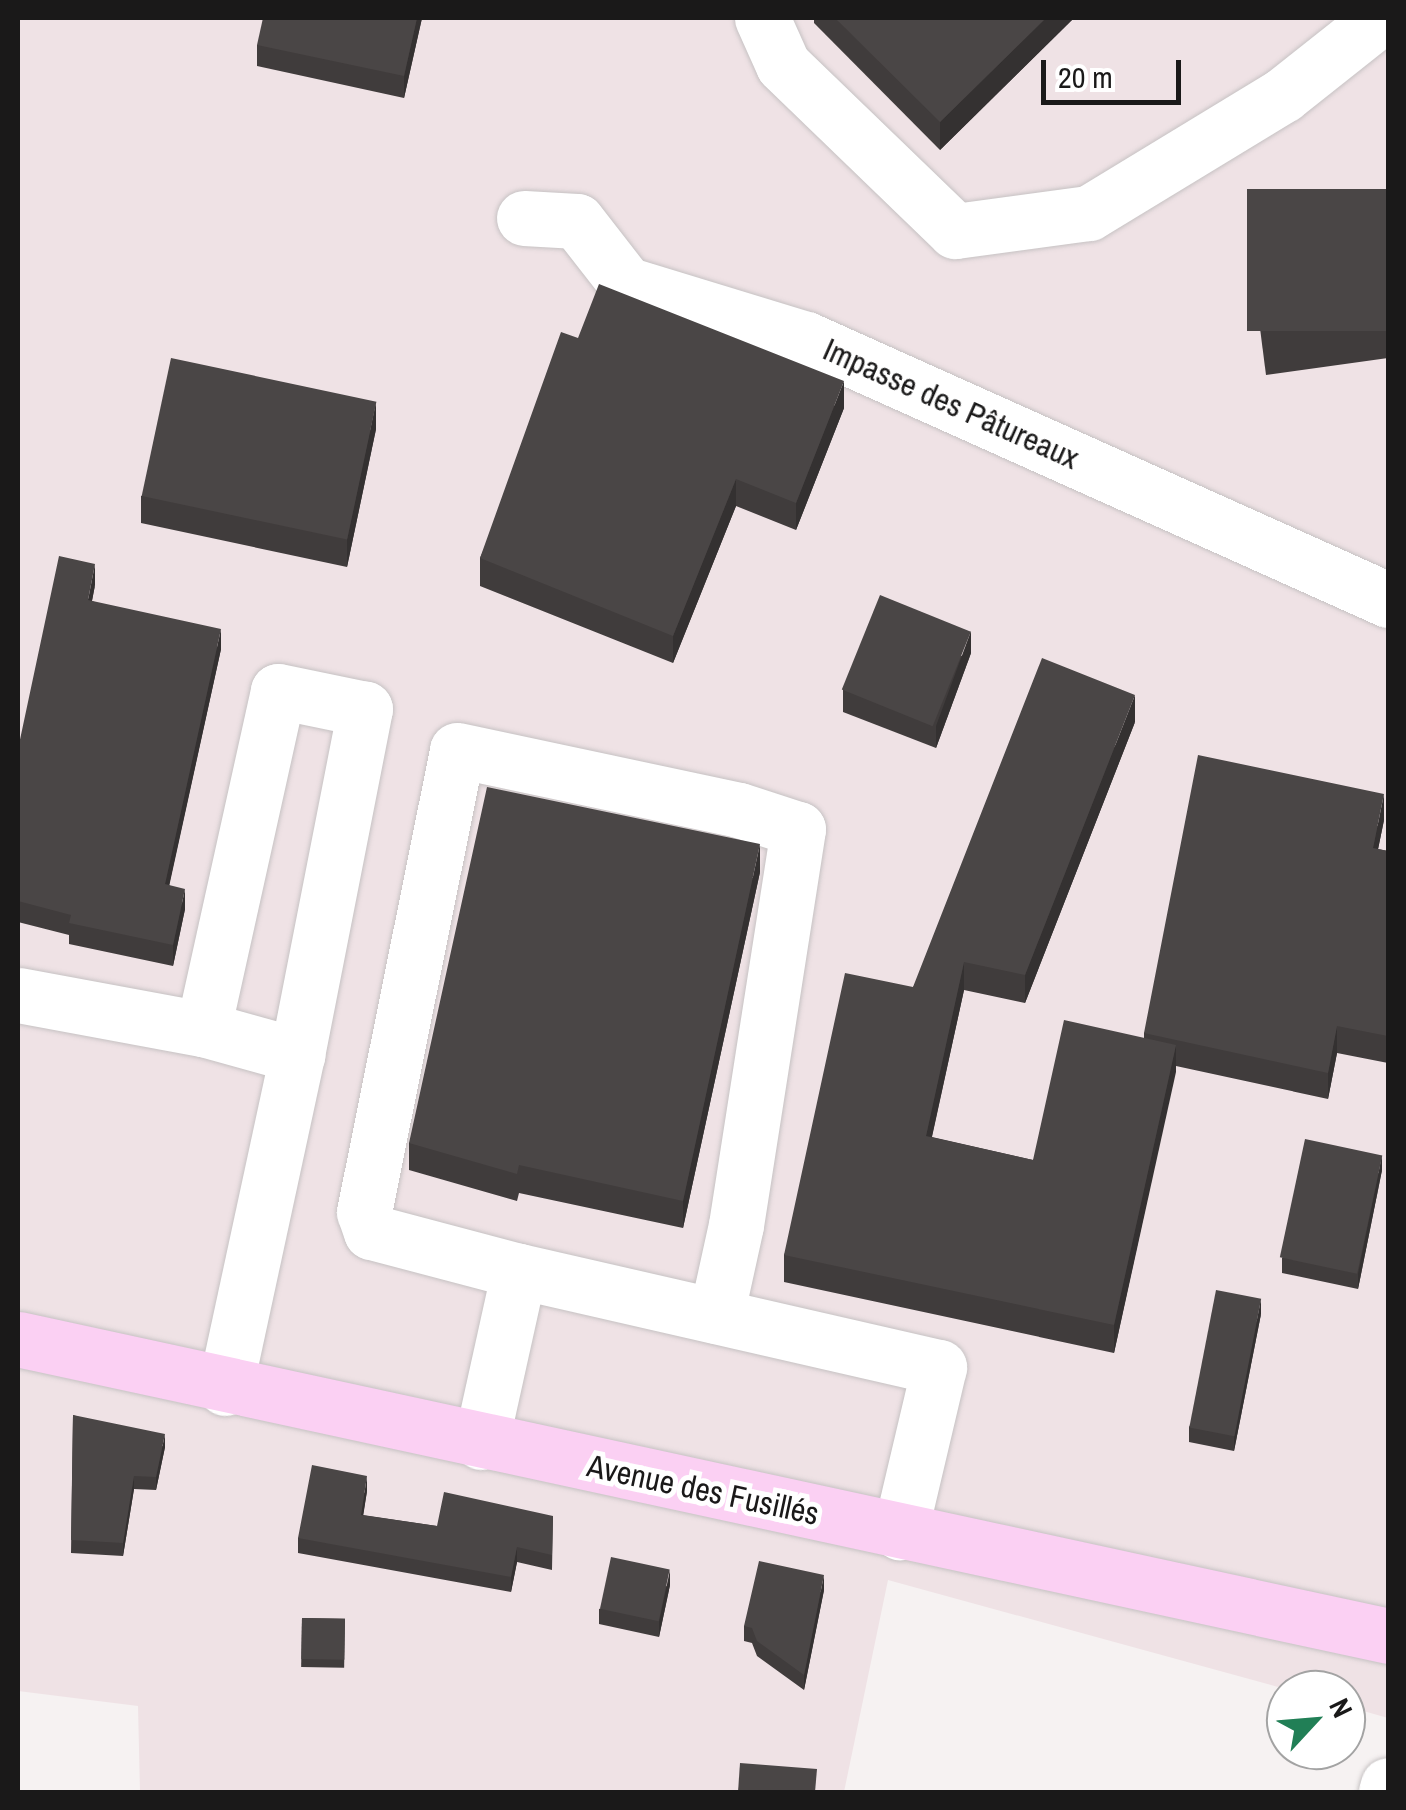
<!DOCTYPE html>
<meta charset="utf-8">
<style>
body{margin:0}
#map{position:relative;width:1406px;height:1810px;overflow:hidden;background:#f6f2f2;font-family:"Archivo Narrow",sans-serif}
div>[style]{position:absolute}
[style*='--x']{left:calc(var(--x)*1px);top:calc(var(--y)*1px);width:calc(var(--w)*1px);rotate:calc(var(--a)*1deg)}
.built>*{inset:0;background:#efe2e5}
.roads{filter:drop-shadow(0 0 2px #c6c2c3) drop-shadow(0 0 2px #c6c2c3)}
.minor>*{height:55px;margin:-27.5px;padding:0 27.5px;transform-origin:27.5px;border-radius:27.5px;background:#fff}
.major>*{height:55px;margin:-27.5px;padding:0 27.5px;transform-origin:27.5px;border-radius:27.5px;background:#fbd0f3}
.wall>*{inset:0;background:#403c3c;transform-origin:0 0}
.shaded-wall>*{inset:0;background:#343131}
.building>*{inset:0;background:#4a4646;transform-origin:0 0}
span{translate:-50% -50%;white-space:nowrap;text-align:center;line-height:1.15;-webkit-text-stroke:10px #fff;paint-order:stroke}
.street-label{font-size:32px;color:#1a1919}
.frame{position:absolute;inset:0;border:20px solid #1a1919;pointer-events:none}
.north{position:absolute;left:1266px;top:1670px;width:100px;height:100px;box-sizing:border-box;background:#fff;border:2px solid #a3a3a3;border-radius:50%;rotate:64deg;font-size:28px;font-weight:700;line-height:40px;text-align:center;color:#1a1919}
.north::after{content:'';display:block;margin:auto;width:35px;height:45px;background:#217f56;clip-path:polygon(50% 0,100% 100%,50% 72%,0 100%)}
.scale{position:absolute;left:1041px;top:60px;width:140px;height:45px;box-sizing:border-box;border:5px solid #1a1919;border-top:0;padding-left:12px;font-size:30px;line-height:35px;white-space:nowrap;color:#1a1919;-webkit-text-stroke:8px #fff;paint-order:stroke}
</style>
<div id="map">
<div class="built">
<div style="clip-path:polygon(18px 18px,1388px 18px,1388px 1718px,1346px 1706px,1346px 1690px,1289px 1690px,888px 1580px,844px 1792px,140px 1792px,138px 1706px,18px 1691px)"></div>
</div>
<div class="roads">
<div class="minor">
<div style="--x:762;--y:18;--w:51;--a:65.9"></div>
<div style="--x:783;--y:65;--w:239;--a:44"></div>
<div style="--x:955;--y:231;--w:135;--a:-7.7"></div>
<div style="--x:1089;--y:213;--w:227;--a:-31.3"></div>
<div style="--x:1283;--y:95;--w:124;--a:-38.4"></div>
<div style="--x:524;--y:218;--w:53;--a:3.2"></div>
<div style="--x:577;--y:221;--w:80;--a:52.1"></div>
<div style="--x:626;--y:284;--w:188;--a:17"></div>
<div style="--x:806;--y:339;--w:638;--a:24.15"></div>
<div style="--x:19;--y:995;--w:187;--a:10.5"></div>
<div style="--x:519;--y:1271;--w:153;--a:-165.2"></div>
<div style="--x:371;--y:1232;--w:21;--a:-109"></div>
<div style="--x:364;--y:1212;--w:471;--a:-78.6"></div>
<div style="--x:457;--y:750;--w:288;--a:12"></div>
<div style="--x:739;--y:810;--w:62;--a:17.9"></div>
<div style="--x:798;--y:829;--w:401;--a:98.9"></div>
<div style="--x:736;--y:1225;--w:93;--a:102.4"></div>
<div style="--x:225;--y:1388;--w:341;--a:-77.8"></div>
<div style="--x:297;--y:1055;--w:353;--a:-78.9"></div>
<div style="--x:365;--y:709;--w:89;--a:-168.3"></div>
<div style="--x:278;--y:691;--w:346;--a:102.5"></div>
<div style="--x:203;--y:1029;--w:98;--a:15.5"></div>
<div style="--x:481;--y:1442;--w:175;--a:-77.5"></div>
<div style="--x:519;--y:1271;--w:431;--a:12.9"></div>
<div style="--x:939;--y:1367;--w:170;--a:103.3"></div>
<div style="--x:1386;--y:1792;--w:7;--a:-74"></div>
</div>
<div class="major">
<div style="--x:18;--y:1339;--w:1402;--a:12.23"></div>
</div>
</div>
<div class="wall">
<div style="clip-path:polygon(422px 18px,404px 98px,257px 66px,257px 45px)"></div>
<div style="clip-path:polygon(814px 18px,1074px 18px,940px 150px,814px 23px)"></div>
<div style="clip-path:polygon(1388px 189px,1388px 358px,1266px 375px,1248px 235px,1248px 207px)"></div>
<div style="clip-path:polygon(578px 338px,844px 408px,796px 530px,736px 506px,673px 663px,480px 586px,480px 558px)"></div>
<div style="clip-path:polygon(376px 429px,347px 567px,141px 523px,141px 496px)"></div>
<div style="clip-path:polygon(95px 585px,92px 601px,221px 649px,169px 885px,185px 909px,173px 966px,69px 944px,69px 935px,18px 922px,18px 749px)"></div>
<div style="clip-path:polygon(971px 653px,936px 748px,843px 712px,843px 690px)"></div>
<div style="clip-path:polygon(1135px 722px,1025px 1003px,964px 990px,932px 1137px,1033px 1160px,1144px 1038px,1144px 1033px,1384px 820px,1378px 849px,1388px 851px,1388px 1063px,1337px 1053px,1328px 1099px,1176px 1066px,1114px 1353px,784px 1282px,784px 1255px,913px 987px)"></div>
<div style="clip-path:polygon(760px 872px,683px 1228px,519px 1193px,517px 1201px,409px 1170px,409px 1143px)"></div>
<div style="clip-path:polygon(1382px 1170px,1358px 1289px,1282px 1273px,1282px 1258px)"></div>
<div style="clip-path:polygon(1261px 1314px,1234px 1451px,1189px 1442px,1189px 1427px)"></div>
<div style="clip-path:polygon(73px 1415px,165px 1447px,156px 1490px,134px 1489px,123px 1556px,71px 1553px)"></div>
<div style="clip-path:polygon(367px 1491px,363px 1515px,437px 1526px,553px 1516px,552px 1570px,517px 1562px,511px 1592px,298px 1553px,298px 1538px)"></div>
<div style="clip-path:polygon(670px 1585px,659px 1637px,599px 1624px,599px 1609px)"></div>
<div style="clip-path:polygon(824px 1590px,804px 1690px,757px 1656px,752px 1643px,744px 1641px,744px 1626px)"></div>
<div style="left:302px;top:1618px;width:43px;height:49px;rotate:1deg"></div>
</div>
<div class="shaded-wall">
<div style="clip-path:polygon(417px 18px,422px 18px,404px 98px,404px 76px)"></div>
<div style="clip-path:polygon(1046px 18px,1074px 18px,940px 150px,940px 122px)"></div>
<div style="clip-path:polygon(844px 381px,844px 408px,796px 530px,796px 503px)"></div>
<div style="clip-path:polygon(376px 402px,376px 429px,347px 567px,347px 540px)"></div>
<div style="clip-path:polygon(736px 479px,736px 506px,673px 663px,673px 636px)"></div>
<div style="clip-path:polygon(95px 564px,95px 585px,88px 621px,88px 600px)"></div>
<div style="clip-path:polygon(221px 629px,221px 649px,165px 905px,165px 884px)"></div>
<div style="clip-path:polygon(971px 631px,971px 653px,936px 748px,936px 726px)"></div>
<div style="clip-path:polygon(1135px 695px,1135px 722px,1025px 1003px,1025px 975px)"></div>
<div style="clip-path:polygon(1384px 794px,1384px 820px,1373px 874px,1373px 848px)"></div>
<div style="clip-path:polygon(760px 844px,760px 872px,683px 1228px,683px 1201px)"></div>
<div style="clip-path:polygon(185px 889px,185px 909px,173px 966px,173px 945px)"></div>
<div style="clip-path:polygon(964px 962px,964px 990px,926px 1163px,926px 1136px)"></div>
<div style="clip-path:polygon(1337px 1026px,1337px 1053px,1328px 1099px,1328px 1073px)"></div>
<div style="clip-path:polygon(1176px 1045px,1176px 1072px,1114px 1353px,1114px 1325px)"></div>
<div style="clip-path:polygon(1382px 1155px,1382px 1170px,1358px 1289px,1358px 1274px)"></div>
<div style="clip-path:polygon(1261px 1299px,1261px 1314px,1234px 1451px,1234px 1436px)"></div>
<div style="clip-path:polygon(165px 1434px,165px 1447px,156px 1490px,156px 1477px)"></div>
<div style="clip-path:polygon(134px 1476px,134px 1489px,123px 1556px,123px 1543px)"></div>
<div style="clip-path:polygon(367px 1476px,367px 1491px,361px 1530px,361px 1515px)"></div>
<div style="clip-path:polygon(517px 1547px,517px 1562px,511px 1592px,511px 1577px)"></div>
<div style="clip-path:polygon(670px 1570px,670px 1585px,659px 1637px,659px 1622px)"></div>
<div style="clip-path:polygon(824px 1575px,824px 1590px,804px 1690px,804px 1675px)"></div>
</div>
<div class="building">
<div style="clip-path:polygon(263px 18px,417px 18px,404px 76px,257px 45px)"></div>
<div style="clip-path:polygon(835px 18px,1046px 18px,940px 122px)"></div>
<div style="left:1388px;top:189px;width:142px;height:141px;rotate:90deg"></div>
<div style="clip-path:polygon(599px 284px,844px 381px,796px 503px,736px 479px,673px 636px,480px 558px,561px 332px,578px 338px)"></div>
<div style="left:171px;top:358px;width:210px;height:141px;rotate:12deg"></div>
<div style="clip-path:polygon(59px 556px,95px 564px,88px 600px,221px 629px,165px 884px,185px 889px,173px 945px,69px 923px,71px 915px,18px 901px,18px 749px)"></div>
<div style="left:880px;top:595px;width:98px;height:102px;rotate:22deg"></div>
<div style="clip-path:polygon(1042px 658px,1135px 695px,1025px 975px,964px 962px,926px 1136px,1033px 1160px,1064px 1020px,1176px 1045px,1114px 1325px,784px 1255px,845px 973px,913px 987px)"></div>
<div style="clip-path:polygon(1198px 755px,1384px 794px,1373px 848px,1388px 851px,1388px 1036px,1337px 1026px,1328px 1073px,1144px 1033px)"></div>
<div style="clip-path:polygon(487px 787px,760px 844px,683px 1201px,519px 1165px,517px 1174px,409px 1143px)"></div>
<div style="left:1305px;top:1139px;width:79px;height:121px;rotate:12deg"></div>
<div style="left:1216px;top:1290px;width:46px;height:140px;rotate:11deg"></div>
<div style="clip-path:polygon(73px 1415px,165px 1434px,156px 1477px,134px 1476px,123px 1543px,71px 1540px)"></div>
<div style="clip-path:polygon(312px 1465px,367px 1476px,361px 1515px,437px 1526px,444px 1492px,553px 1516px,552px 1555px,517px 1547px,511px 1577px,298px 1538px)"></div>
<div style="left:611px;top:1557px;width:60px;height:53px;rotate:12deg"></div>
<div style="clip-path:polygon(759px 1561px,824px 1575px,804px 1675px,757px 1641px,752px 1628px,744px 1626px)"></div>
<div style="left:302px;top:1618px;width:43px;height:41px;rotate:1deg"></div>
<div style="clip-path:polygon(740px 1763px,817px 1769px,815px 1792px,738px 1792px)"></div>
</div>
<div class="street-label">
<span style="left:951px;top:404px;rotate:24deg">Impasse des Pâtureaux</span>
<span style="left:703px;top:1490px;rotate:12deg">Avenue des Fusillés</span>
</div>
<div class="frame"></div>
<div class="north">N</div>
<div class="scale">20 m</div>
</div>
